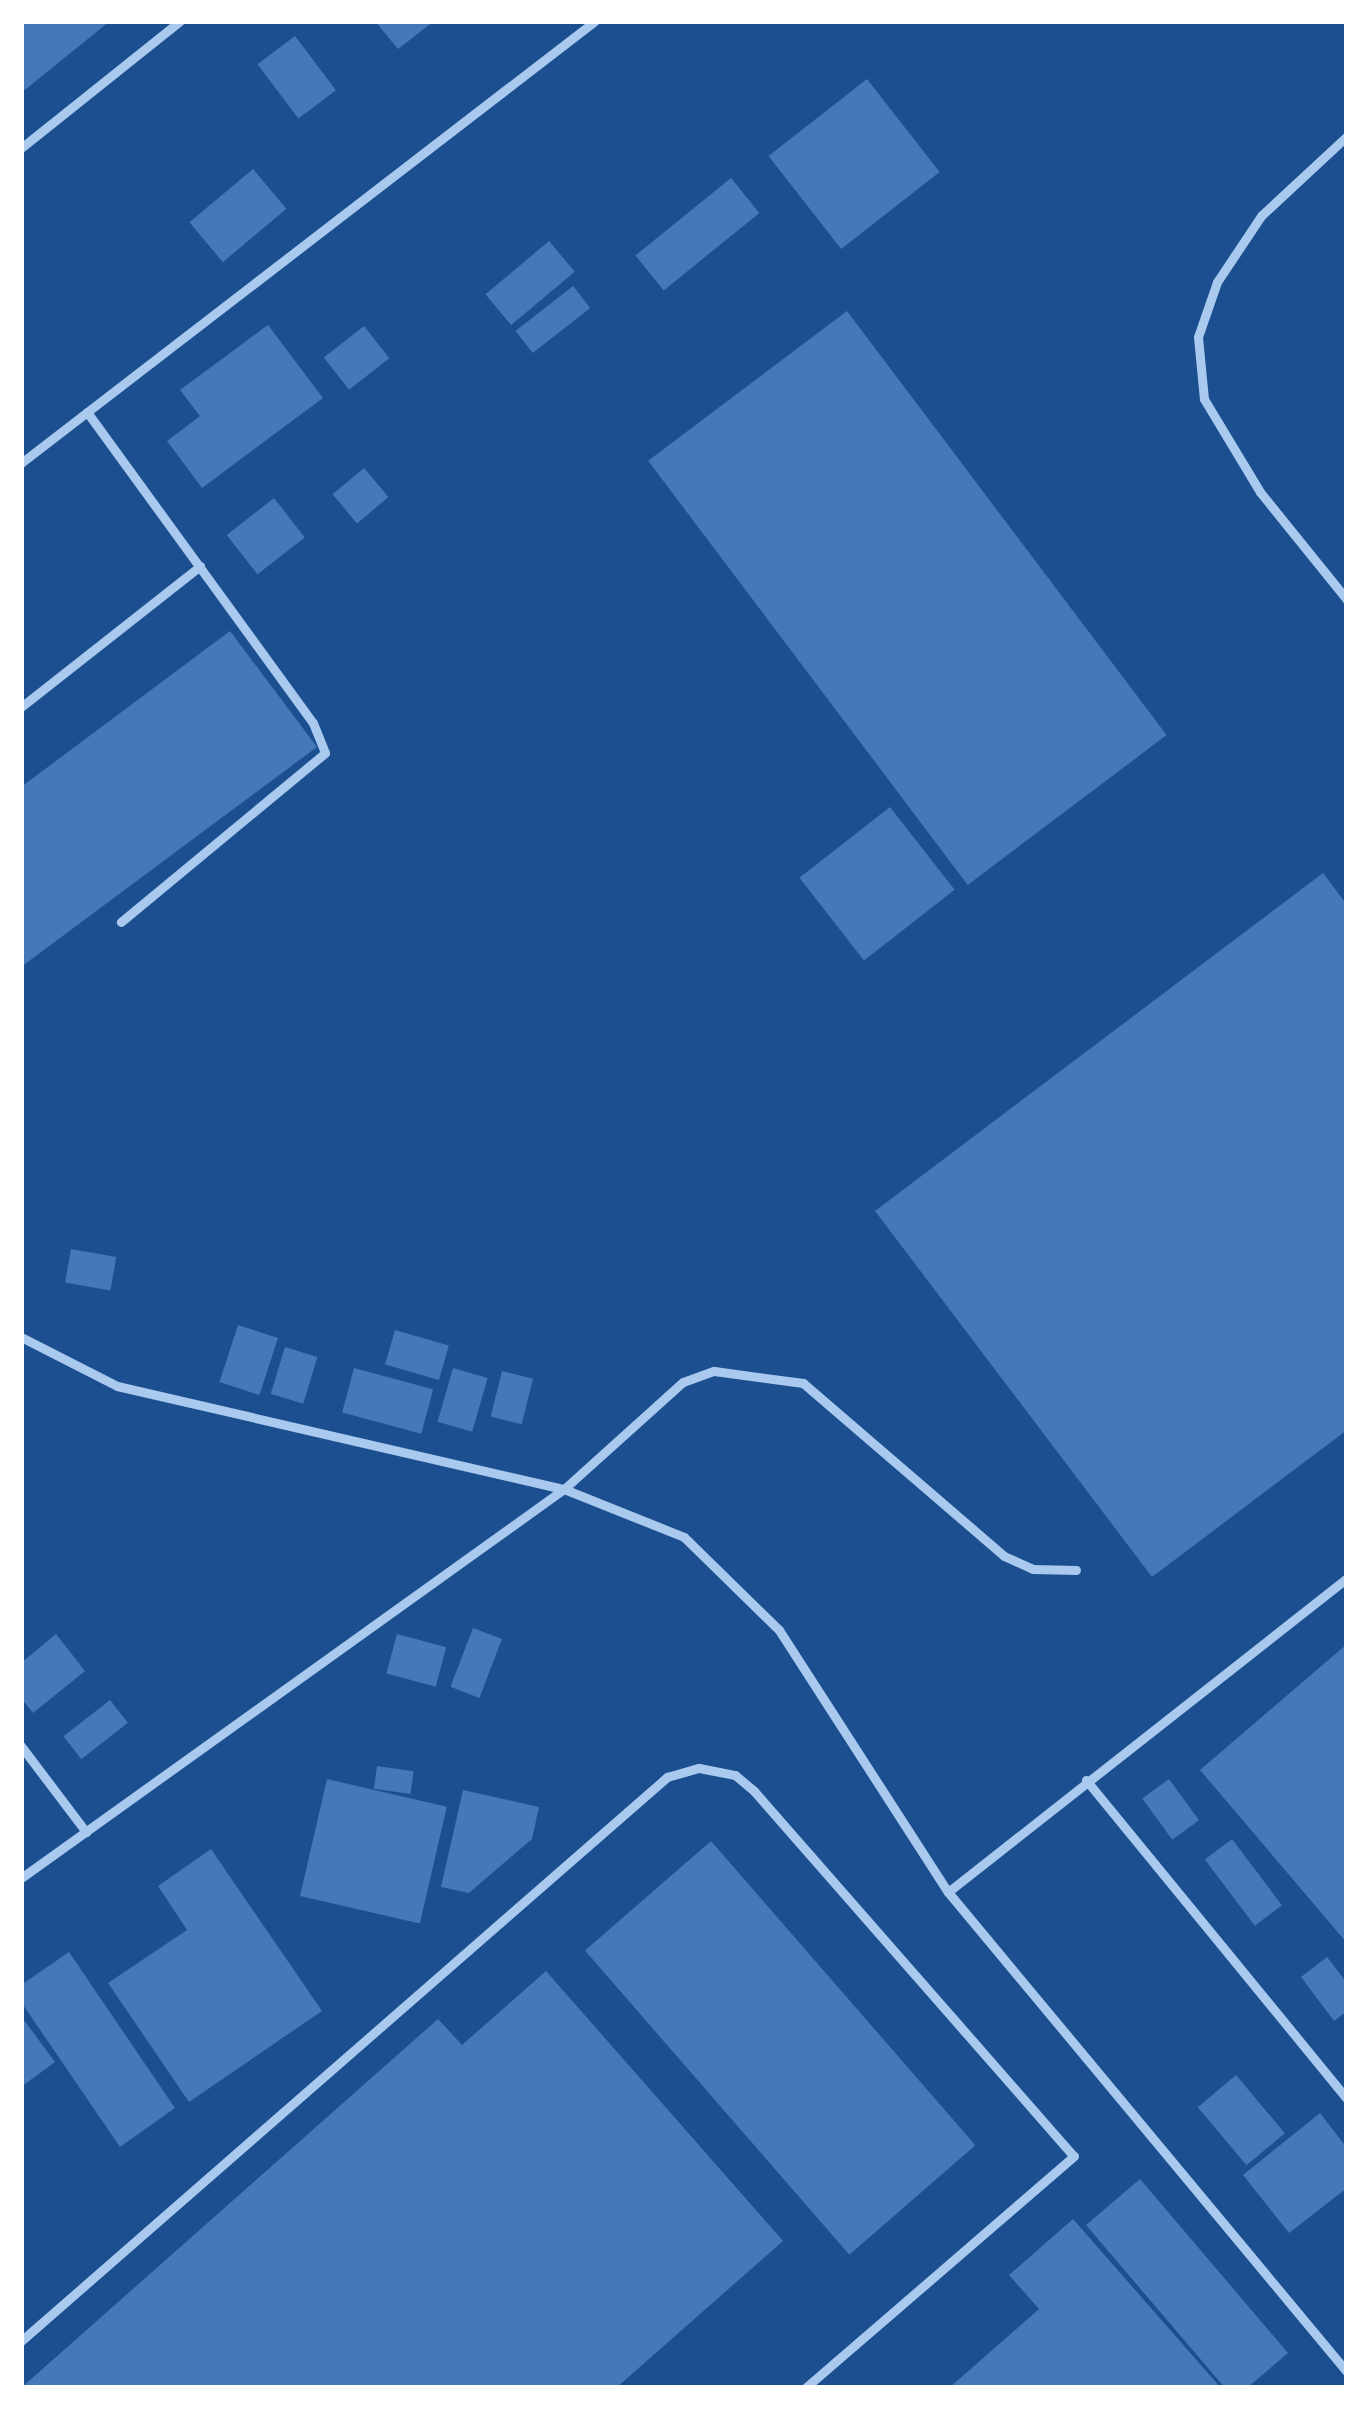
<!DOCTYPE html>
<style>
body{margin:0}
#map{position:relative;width:1368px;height:2409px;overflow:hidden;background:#1b4f8f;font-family:"Roboto Condensed",sans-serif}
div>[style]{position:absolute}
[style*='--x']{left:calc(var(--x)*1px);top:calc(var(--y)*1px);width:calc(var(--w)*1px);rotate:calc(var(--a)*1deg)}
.building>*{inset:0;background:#4478b7;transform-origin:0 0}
.lane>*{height:9px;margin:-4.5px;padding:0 4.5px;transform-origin:4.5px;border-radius:4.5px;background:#a9c9ee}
span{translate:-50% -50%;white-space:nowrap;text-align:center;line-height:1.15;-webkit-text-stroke:10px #1b4f8f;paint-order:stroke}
.frame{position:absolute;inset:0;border:24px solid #fff;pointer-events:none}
</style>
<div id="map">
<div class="building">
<div style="clip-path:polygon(21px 21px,110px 21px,21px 93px)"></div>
<div style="clip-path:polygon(375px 21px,434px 21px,398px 49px)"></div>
<div style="left:295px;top:36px;width:68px;height:47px;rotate:53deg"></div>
<div style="left:867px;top:79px;width:118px;height:125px;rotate:52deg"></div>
<div style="left:253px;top:169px;width:52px;height:83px;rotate:50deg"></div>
<div style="left:731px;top:178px;width:45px;height:123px;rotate:51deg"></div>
<div style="left:549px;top:241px;width:40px;height:83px;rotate:50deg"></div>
<div style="left:573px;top:286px;width:28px;height:73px;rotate:52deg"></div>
<div style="left:847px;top:311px;width:531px;height:249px;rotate:53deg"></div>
<div style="clip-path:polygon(268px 325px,323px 398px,202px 488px,167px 441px,200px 416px,180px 390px)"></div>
<div style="left:364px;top:326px;width:41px;height:51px;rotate:52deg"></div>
<div style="left:364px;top:468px;width:38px;height:41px;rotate:50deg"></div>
<div style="left:274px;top:498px;width:50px;height:60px;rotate:52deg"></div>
<div style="clip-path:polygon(230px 631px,317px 747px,21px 967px,21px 787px)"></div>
<div style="left:890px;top:807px;width:105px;height:115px;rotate:52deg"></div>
<div style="clip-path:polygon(1323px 873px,1347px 905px,1347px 1430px,1152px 1577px,875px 1211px)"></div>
<div style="left:71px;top:1249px;width:46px;height:34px;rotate:10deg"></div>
<div style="left:238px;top:1325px;width:42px;height:60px;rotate:18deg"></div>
<div style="left:395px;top:1330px;width:56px;height:36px;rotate:16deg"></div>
<div style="left:285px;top:1347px;width:34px;height:49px;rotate:17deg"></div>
<div style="left:354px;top:1368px;width:82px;height:46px;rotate:15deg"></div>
<div style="left:453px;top:1368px;width:36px;height:56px;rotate:16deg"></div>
<div style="left:502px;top:1371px;width:32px;height:47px;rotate:14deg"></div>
<div style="left:473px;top:1628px;width:31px;height:63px;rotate:21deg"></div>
<div style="clip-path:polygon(56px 1634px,85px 1671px,33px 1713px,21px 1698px,21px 1663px)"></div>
<div style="left:397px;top:1634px;width:51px;height:41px;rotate:15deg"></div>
<div style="clip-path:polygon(1347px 1644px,1347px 1943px,1200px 1770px)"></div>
<div style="left:110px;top:1700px;width:29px;height:59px;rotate:52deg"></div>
<div style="left:377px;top:1766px;width:37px;height:23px;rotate:8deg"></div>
<div style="left:327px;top:1779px;width:123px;height:120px;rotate:13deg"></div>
<div style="left:1169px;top:1779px;width:51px;height:33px;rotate:54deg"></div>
<div style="clip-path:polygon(463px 1790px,539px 1807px,532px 1839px,469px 1893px,441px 1887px)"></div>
<div style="left:1232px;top:1839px;width:83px;height:34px;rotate:53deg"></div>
<div style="left:711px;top:1841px;width:403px;height:167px;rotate:49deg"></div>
<div style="clip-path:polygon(211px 1849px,322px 2011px,189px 2102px,108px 1983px,187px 1930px,158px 1886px)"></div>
<div style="clip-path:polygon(69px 1952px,175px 2108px,120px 2147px,21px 2002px,21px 1985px)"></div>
<div style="clip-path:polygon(1327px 1957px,1347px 1983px,1347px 2011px,1334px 2021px,1301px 1977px)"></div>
<div style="clip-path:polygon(546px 1971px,783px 2241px,616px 2388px,21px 2388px,438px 2019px,462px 2045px)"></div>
<div style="clip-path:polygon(21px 2016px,55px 2062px,21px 2087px)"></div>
<div style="left:1236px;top:2075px;width:76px;height:50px;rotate:50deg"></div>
<div style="clip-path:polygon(1320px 2113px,1347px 2148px,1347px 2188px,1289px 2233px,1243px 2175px)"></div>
<div style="clip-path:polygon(1140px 2179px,1288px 2353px,1247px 2388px,1225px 2388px,1086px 2225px)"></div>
<div style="clip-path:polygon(1073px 2219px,1221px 2388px,949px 2388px,1039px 2309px,1009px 2275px)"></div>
</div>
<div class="lane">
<div style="--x:1347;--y:136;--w:117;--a:137.1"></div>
<div style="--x:1261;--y:216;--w:79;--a:123.7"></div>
<div style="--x:1217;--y:282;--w:58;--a:109.1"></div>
<div style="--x:1198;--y:337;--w:62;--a:84.5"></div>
<div style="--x:1204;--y:399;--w:109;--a:58.9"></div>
<div style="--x:1260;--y:492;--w:139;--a:51.1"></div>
<div style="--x:21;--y:148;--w:203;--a:-38.6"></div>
<div style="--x:87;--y:412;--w:384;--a:54"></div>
<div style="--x:313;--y:723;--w:32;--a:68"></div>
<div style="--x:325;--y:753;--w:265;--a:140.4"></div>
<div style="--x:21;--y:463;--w:724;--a:-37.6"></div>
<div style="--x:21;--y:707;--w:228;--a:-38.2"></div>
<div style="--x:21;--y:1337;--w:108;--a:27"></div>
<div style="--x:117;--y:1386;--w:459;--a:13"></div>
<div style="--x:564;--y:1489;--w:129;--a:21.8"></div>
<div style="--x:684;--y:1537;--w:133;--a:44.4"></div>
<div style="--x:779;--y:1630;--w:312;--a:57.2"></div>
<div style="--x:948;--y:1892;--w:624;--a:50.26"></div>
<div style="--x:21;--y:1746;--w:108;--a:52.9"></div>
<div style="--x:1086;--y:1780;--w:412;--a:50.7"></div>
<div style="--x:21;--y:1878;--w:668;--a:-35.62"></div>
<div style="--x:564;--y:1489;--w:160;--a:-42"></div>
<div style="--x:683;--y:1382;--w:33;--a:-20"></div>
<div style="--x:714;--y:1371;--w:90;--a:7.7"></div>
<div style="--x:803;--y:1383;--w:265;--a:40.7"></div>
<div style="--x:1004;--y:1556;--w:32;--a:24"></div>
<div style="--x:1033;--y:1569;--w:43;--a:1.3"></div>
<div style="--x:948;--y:1892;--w:508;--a:-38.2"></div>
<div style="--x:21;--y:2341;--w:858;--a:-41.12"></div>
<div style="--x:667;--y:1777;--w:33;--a:-16"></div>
<div style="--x:699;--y:1768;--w:37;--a:11"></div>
<div style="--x:735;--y:1775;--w:25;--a:40"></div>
<div style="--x:754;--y:1791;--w:485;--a:48.8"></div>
<div style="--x:1074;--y:2156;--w:355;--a:139.2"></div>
</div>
<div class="frame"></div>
</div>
